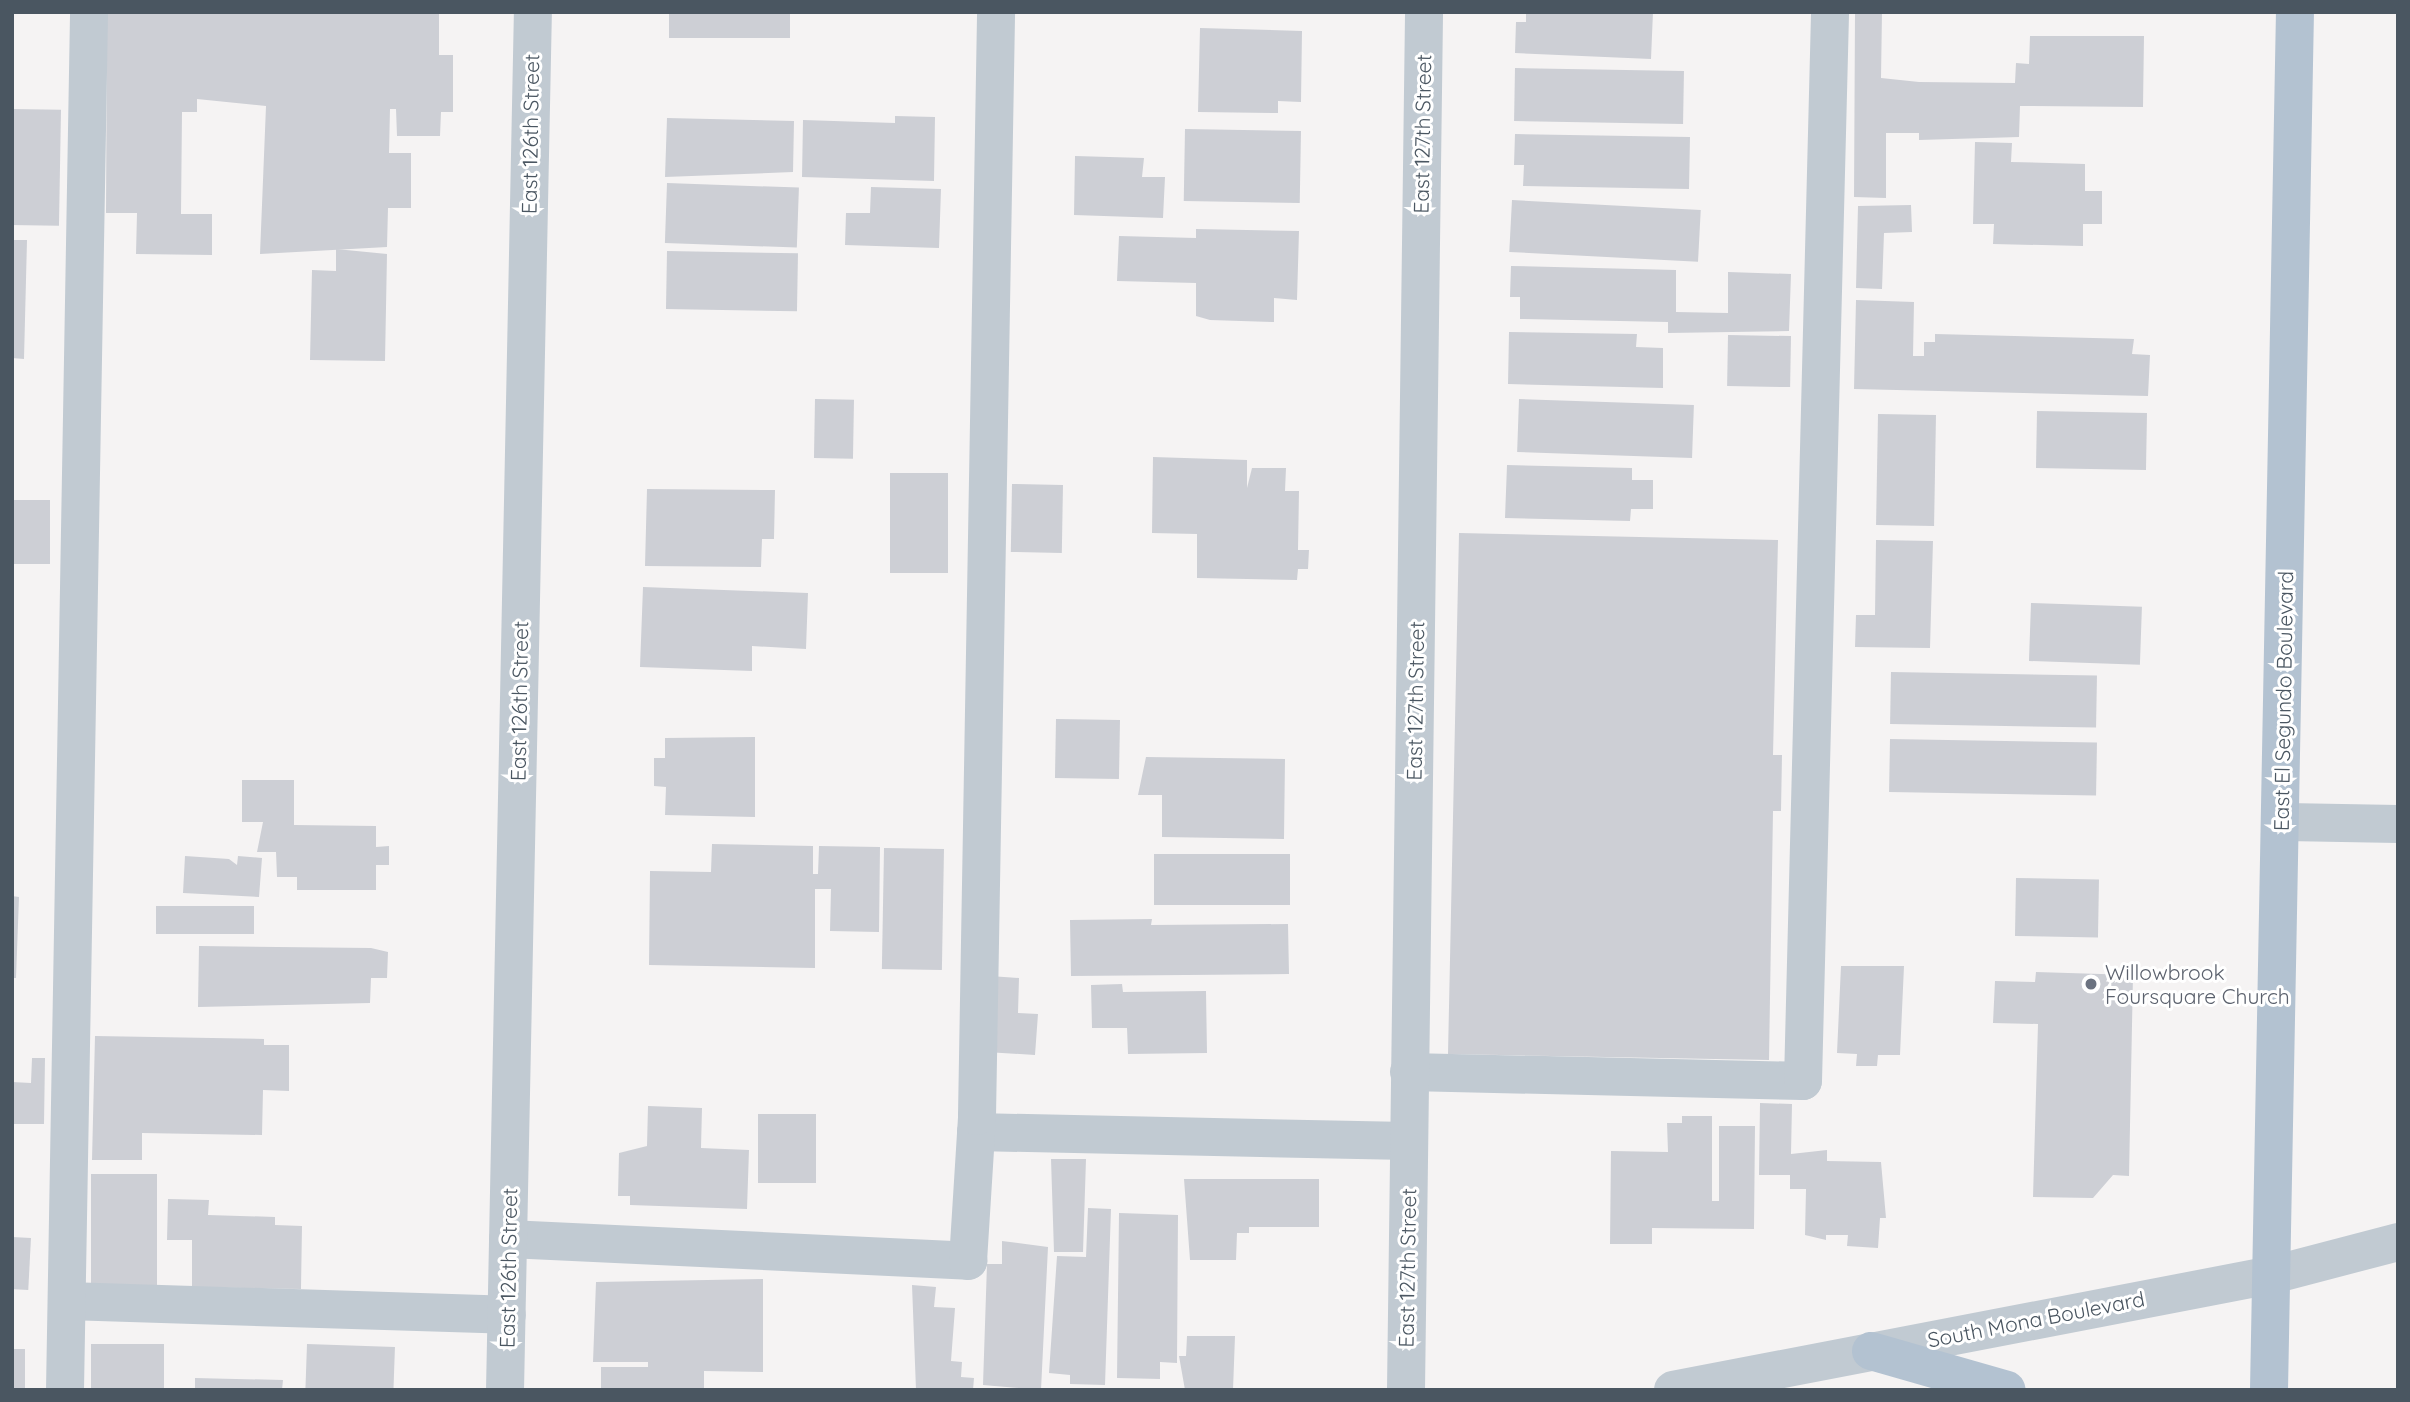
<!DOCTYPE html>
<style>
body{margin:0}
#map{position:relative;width:2410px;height:1402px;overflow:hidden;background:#f5f3f3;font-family:Quicksand,sans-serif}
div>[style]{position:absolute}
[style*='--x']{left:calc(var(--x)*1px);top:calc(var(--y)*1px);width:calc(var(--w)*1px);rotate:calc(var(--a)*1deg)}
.building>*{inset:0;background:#cdcfd5;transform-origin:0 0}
.minor>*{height:38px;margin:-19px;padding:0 19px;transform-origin:19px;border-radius:19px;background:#c1cad2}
.major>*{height:38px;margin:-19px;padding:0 19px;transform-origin:19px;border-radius:19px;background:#b3c2d1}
.dots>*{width:19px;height:19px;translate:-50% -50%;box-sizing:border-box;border:4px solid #fff;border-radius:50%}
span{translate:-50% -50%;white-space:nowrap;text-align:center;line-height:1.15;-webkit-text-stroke:6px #fff;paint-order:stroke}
.street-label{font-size:21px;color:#4a5661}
.worship-label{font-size:21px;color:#5b616d}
.left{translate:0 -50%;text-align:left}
.frame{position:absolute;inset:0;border:14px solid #4a5661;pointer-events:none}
</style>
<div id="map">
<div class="building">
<div style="clip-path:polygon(107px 12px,439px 12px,439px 55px,453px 55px,453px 112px,441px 112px,440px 136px,397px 136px,396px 109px,390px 109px,389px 153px,411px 153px,411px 208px,388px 208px,387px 247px,260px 254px,266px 106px,197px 99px,197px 112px,182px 112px,181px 214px,212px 214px,212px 255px,136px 254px,137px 213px,106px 213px)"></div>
<div style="left:669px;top:12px;width:121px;height:26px"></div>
<div style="clip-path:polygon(1526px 12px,1653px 12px,1651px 59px,1515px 53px,1516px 22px,1526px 22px)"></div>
<div style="clip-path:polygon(1855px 12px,1882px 12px,1881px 78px,1919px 82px,2015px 83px,2016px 63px,2029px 64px,2030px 36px,2144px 36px,2143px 107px,2020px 106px,2019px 137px,1919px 140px,1919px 133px,1886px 133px,1886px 198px,1854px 197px)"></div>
<div style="clip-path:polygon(1200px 28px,1302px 31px,1301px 102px,1278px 101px,1278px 113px,1198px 112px)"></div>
<div style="left:1515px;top:68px;width:169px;height:53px;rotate:1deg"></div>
<div style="left:12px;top:109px;width:49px;height:116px;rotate:1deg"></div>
<div style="clip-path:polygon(895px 116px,935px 117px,934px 181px,802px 177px,803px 120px,895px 123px)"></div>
<div style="clip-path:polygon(667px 118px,794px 121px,793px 172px,665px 177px)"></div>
<div style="left:1185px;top:129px;width:116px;height:72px;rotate:1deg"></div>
<div style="clip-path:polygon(1515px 134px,1690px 137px,1689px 189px,1523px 186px,1524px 165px,1514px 165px)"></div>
<div style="clip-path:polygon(1975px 142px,2012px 143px,2011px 162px,2085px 164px,2085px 191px,2102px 191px,2102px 224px,2083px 224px,2083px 246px,1993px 244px,1994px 224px,1973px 224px)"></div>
<div style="clip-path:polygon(1075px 156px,1144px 158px,1142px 177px,1165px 177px,1163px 218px,1074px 215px)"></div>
<div style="left:667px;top:183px;width:132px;height:60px;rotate:2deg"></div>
<div style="clip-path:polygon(871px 187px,941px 189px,939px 248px,845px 245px,846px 213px,870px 213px)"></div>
<div style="left:1512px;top:200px;width:189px;height:52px;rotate:3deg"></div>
<div style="clip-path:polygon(1911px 205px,1912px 232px,1884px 233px,1882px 289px,1856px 288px,1858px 206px)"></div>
<div style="clip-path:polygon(1196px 229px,1299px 231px,1297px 300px,1274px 298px,1274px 322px,1210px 320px,1196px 316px,1196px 283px,1117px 281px,1119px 236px,1196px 238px)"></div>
<div style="clip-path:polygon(12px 240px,27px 240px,24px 359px,12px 358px)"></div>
<div style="clip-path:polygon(336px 249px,387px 254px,385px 361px,310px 360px,312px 270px,336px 271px)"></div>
<div style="left:667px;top:251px;width:131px;height:58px;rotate:1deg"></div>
<div style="clip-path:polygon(1511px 266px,1676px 270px,1676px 312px,1728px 313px,1728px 272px,1791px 274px,1789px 331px,1668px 333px,1668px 322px,1520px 319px,1520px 297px,1510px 297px)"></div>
<div style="clip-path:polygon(1856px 300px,1914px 302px,1913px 356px,1924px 356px,1924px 342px,1935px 342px,1935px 334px,2134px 339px,2132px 354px,2150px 355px,2148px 396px,1854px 389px)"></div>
<div style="clip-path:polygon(1509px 332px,1637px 334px,1636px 347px,1663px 348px,1663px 388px,1508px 384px)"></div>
<div style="left:1728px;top:335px;width:63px;height:51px;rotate:1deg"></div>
<div style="left:815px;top:399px;width:39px;height:59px;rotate:1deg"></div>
<div style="left:1519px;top:399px;width:175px;height:53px;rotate:2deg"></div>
<div style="left:2037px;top:411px;width:110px;height:57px;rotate:1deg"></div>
<div style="left:1878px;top:414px;width:58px;height:111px;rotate:1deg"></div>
<div style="clip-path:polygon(1153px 457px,1247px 460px,1247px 488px,1252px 468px,1286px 468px,1285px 491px,1299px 491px,1298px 550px,1309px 550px,1308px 569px,1298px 569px,1297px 580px,1197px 578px,1197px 534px,1152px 533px)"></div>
<div style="clip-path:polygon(1507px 465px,1632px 468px,1632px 480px,1653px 480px,1653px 509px,1631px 509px,1630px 521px,1505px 518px)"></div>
<div style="left:890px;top:473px;width:58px;height:100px"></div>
<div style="left:1012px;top:484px;width:51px;height:68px;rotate:1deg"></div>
<div style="clip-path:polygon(647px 489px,775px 490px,774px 539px,762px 539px,761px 567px,645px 566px)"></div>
<div style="left:12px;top:500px;width:38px;height:64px"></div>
<div style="clip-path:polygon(1459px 533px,1778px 540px,1773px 755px,1782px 755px,1781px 811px,1773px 811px,1769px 1060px,1448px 1054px)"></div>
<div style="clip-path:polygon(1876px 540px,1933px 541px,1930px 648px,1855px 647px,1856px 615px,1875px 615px)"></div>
<div style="clip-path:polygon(643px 587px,808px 593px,806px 649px,752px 646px,752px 671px,640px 667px)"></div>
<div style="left:2031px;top:603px;width:111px;height:58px;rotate:2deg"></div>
<div style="left:1891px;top:672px;width:206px;height:52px;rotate:1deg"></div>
<div style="left:1056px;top:719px;width:64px;height:59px;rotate:1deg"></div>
<div style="clip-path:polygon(755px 737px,755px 817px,665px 815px,666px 787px,654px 786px,654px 758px,665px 758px,665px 738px)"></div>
<div style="left:1890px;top:739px;width:207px;height:53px;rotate:1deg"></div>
<div style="clip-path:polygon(1146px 757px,1285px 759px,1284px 839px,1162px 837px,1162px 795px,1138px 795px)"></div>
<div style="clip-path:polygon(242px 780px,294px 780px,294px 825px,376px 826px,376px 847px,389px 846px,389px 865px,376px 865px,376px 890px,297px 890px,297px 877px,277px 877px,276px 852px,257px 852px,263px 822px,242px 822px)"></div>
<div style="clip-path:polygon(712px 844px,813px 846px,813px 874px,818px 874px,819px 846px,880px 847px,879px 932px,830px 931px,831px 889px,815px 889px,815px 968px,649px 965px,650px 871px,711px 872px)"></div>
<div style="left:884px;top:848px;width:60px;height:121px;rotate:1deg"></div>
<div style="left:1154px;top:854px;width:136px;height:51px"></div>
<div style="clip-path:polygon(185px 856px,229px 859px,237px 865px,238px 856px,262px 858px,259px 897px,183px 893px)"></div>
<div style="left:2016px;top:878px;width:83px;height:58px;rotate:1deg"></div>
<div style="clip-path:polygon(12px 896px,19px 897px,16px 978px,12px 978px)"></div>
<div style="left:156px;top:906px;width:98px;height:28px"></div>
<div style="clip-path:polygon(1152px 919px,1151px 925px,1288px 924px,1289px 974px,1071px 976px,1070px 920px)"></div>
<div style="clip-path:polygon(199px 946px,371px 948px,388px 952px,387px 978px,371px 978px,370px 1003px,198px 1007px)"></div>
<div style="clip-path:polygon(1841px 966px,1904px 966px,1900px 1055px,1878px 1055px,1877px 1066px,1856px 1066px,1857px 1054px,1837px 1053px)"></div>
<div style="clip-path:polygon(2036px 972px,2133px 975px,2129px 1176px,2113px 1175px,2093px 1198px,2033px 1197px,2038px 1024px,1993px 1023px,1995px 981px,2035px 982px)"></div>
<div style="clip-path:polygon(990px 976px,1019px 978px,1018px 1013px,1038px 1014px,1035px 1055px,986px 1052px)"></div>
<div style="clip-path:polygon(1122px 984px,1123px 992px,1206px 991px,1207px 1053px,1128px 1054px,1127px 1028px,1092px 1028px,1091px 985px)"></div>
<div style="clip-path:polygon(95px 1036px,264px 1039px,264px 1045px,289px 1045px,289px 1091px,263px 1090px,262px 1135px,142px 1133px,142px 1160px,92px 1160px)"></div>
<div style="clip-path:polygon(32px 1058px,45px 1058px,44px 1124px,12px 1124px,12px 1082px,31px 1083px)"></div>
<div style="clip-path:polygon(1760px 1103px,1792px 1104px,1791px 1154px,1827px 1150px,1827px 1161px,1881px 1162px,1886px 1218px,1880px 1218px,1878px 1248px,1847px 1246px,1848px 1235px,1826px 1235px,1826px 1240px,1805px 1235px,1806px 1189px,1790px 1189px,1790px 1175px,1759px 1175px)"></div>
<div style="clip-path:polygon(648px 1106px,702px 1108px,701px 1148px,749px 1150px,747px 1209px,630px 1205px,630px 1196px,618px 1196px,619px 1153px,647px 1146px)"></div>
<div style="left:758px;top:1114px;width:58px;height:69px"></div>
<div style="clip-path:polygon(1682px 1116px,1712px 1116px,1712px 1201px,1719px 1201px,1719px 1126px,1755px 1126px,1754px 1229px,1652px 1228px,1652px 1244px,1610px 1244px,1611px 1151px,1668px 1152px,1667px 1123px,1682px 1123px)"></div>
<div style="clip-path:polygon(1051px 1159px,1086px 1159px,1083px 1252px,1054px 1252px)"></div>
<div style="left:91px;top:1174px;width:66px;height:113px"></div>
<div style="clip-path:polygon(1184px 1179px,1319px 1179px,1319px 1227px,1249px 1227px,1249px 1233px,1237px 1233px,1236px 1260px,1190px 1260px)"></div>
<div style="clip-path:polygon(168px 1199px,209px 1200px,208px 1215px,275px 1217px,275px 1225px,302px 1226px,301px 1289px,192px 1287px,192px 1240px,167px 1240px)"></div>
<div style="clip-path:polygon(1088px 1208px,1111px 1209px,1105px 1385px,1070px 1384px,1070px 1375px,1049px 1373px,1057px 1256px,1086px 1257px)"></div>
<div style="clip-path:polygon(1119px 1213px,1178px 1215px,1177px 1363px,1160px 1362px,1160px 1379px,1117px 1378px)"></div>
<div style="left:12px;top:1237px;width:19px;height:52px;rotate:3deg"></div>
<div style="clip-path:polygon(1002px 1241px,1048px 1247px,1041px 1390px,983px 1385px,987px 1264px,1002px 1264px)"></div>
<div style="clip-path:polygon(763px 1279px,763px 1372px,704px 1371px,704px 1390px,601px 1390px,601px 1367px,648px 1367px,648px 1362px,593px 1362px,596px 1282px)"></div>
<div style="clip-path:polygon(912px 1285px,936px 1287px,934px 1307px,955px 1308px,951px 1361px,962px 1362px,961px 1377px,974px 1378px,973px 1390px,916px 1390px)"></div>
<div style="clip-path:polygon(1187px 1336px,1235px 1336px,1233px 1390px,1185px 1390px,1179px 1356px,1186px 1356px)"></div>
<div style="left:91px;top:1344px;width:73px;height:46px"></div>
<div style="left:307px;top:1344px;width:88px;height:46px;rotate:2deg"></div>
<div style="left:12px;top:1349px;width:13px;height:41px"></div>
<div style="clip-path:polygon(195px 1378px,283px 1380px,282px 1390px,195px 1390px)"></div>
</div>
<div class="minor">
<div style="--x:2281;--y:822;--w:117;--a:1"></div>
<div style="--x:1409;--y:1072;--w:394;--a:1.3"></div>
<div style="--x:1803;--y:1081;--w:1069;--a:-88.55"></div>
<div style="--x:976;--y:1132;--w:432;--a:1.2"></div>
<div style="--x:508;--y:1239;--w:461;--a:2.7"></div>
<div style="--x:968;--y:1261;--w:145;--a:-86.4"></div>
<div style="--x:977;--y:1116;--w:1104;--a:-89.01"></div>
<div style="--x:67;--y:1301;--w:440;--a:1.8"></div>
<div style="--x:65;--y:1390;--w:1378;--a:-89"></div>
<div style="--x:505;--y:1390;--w:1378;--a:-88.84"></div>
<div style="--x:1406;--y:1390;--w:1378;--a:-89.25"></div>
<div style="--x:1673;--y:1390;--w:610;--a:-10.87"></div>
<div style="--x:2272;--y:1275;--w:130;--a:-14.7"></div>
</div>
<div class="major">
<div style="--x:1871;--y:1351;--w:141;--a:16"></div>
<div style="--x:2269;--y:1390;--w:1378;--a:-88.92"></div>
</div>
<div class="dots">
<div style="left:2091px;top:984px;background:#6b7280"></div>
</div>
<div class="street-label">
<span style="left:530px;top:134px;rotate:-89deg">East 126th Street</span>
<span style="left:1422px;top:134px;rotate:-89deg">East 127th Street</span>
<span style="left:519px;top:701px;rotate:-89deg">East 126th Street</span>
<span style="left:1415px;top:701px;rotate:-89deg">East 127th Street</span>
<span style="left:2283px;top:701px;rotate:-89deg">East El Segundo Boulevard</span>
<span style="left:508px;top:1268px;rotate:-89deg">East 126th Street</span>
<span style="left:1407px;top:1268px;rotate:-89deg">East 127th Street</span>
<span style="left:2036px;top:1319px;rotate:-11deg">South Mona Boulevard</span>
</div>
<div class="worship-label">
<span class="left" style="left:2105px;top:984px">Willowbrook<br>Foursquare Church</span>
</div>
<div class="frame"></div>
</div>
